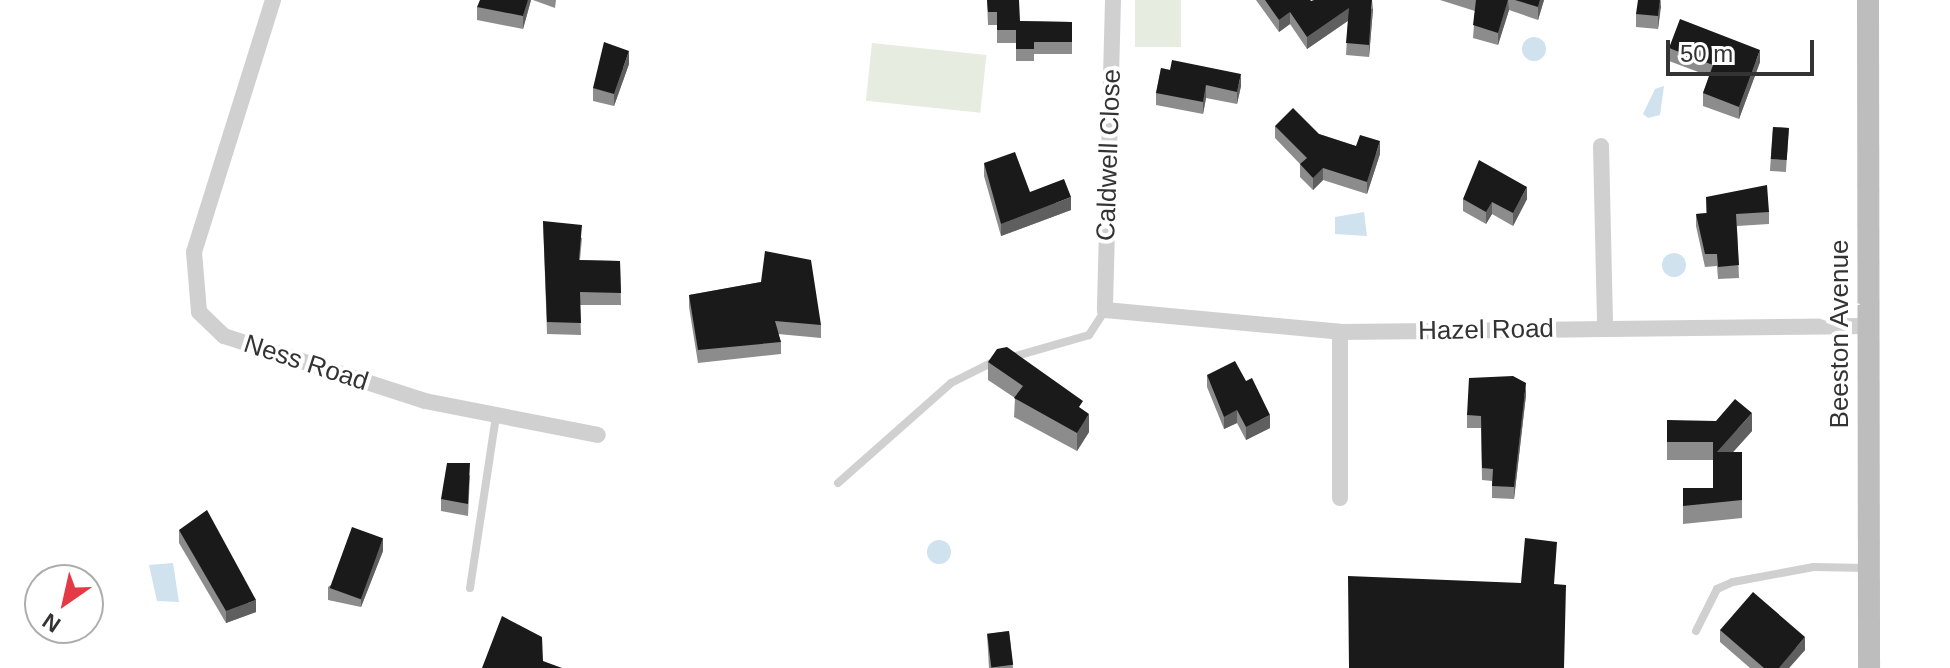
<!DOCTYPE html>
<style>
body{margin:0}
#map{position:relative;width:1950px;height:668px;overflow:hidden;background:#fff;font-family:Helvetica,sans-serif}
div>[style]{position:absolute}
[style*='--x']{left:calc(var(--x)*1px);top:calc(var(--y)*1px);width:calc(var(--w)*1px);rotate:calc(var(--a)*1deg)}
.green>*{inset:0;background:#e6ecdf;transform-origin:0 0}
.water>*{inset:0;background:#cfe2ee}
.round{border-radius:50%}
.lane>*{height:8px;margin:-4px;padding:0 4px;transform-origin:4px;border-radius:4px;background:#d0d0d0}
.street>*{height:16px;margin:-8px;padding:0 8px;transform-origin:8px;border-radius:8px;background:#d0d0d0}
.secondary>*{height:22px;margin:-11px;padding:0 11px;transform-origin:11px;border-radius:11px;background:#bdbdbd}
.wall>*{inset:0;background:#8c8c8c;transform-origin:0 0}
.shaded-wall>*{inset:0;background:#5f5f5f}
.building>*{inset:0;background:#1a1a1a;transform-origin:0 0}
span{translate:-50% -50%;white-space:nowrap;text-align:center;line-height:1.15;-webkit-text-stroke:8px #fff;paint-order:stroke}
.street-label{font-size:26px;color:#333}
.north{position:absolute;left:24px;top:564px;width:80px;height:80px;box-sizing:border-box;background:#fff;border:2px solid #adadad;border-radius:50%;rotate:214deg;font-size:22px;font-weight:700;line-height:32px;text-align:center;color:#333}
.north::after{content:'';display:block;margin:auto;width:28px;height:36px;background:#e63946;clip-path:polygon(50% 0,100% 100%,50% 72%,0 100%)}
.scale{position:absolute;left:1666px;top:40px;width:148px;height:36px;box-sizing:border-box;border:4px solid #333;border-top:0;padding-left:10px;font-size:24px;line-height:28px;white-space:nowrap;color:#333;-webkit-text-stroke:6px #fff;paint-order:stroke}
</style>
<div id="map">
<div class="green">
<div style="left:1135px;top:0;width:46px;height:47px"></div>
<div style="left:872px;top:43px;width:115px;height:58px;rotate:6deg"></div>
</div>
<div class="water">
<div class="round" style="left:1522px;top:37px;width:24px;height:24px"></div>
<div style="clip-path:polygon(1664px 86px,1660px 115px,1648px 118px,1643px 114px,1655px 89px)"></div>
<div style="clip-path:polygon(1364px 212px,1367px 236px,1335px 234px,1335px 217px)"></div>
<div class="round" style="left:1662px;top:253px;width:24px;height:24px"></div>
<div class="round" style="left:927px;top:540px;width:24px;height:24px"></div>
<div style="clip-path:polygon(173px 563px,179px 602px,157px 601px,149px 565px)"></div>
</div>
<div class="lane">
<div style="--x:1009;--y:358;--w:83;--a:-16"></div>
<div style="--x:1089;--y:335;--w:30;--a:-57"></div>
<div style="--x:838;--y:483;--w:151;--a:-41.5"></div>
<div style="--x:951;--y:383;--w:49;--a:-26.6"></div>
<div style="--x:470;--y:588;--w:173;--a:-81.4"></div>
<div style="--x:1696;--y:631;--w:47;--a:-63.4"></div>
<div style="--x:1717;--y:589;--w:17;--a:-24"></div>
<div style="--x:1733;--y:582;--w:82;--a:-10.5"></div>
<div style="--x:1814;--y:567;--w:53;--a:1.1"></div>
</div>
<div class="street">
<div style="--x:273;--y:0;--w:264;--a:107.4"></div>
<div style="--x:194;--y:252;--w:60;--a:85.2"></div>
<div style="--x:199;--y:312;--w:35;--a:44"></div>
<div style="--x:224;--y:336;--w:211;--a:17.9"></div>
<div style="--x:425;--y:401;--w:176;--a:11.1"></div>
<div style="--x:1113;--y:0;--w:310;--a:91.5"></div>
<div style="--x:1105;--y:310;--w:236;--a:5.3"></div>
<div style="--x:1340;--y:332;--w:528;--a:-0.65"></div>
<div style="--x:1601;--y:146;--w:183;--a:88.7"></div>
<div style="--x:1340;--y:498;--w:166;--a:-90"></div>
</div>
<div class="secondary">
<div style="--x:1868;--y:0;--w:668;--a:89.91"></div>
</div>
<div class="wall">
<div style="clip-path:polygon(531px 0,523px 29px,477px 20px,477px 7px)"></div>
<div style="clip-path:polygon(533px 0,556px 0,555px 8px)"></div>
<div style="clip-path:polygon(987px 0,1020px 21px,1072px 22px,1072px 54px,1034px 54px,1034px 61px,1016px 61px,1016px 43px,997px 43px,997px 25px,988px 25px)"></div>
<div style="clip-path:polygon(1256px 0,1310px 0,1311px 1px,1373px 9px,1369px 57px,1346px 55px,1348px 21px,1307px 49px,1290px 24px,1279px 32px)"></div>
<div style="clip-path:polygon(1440px 0,1544px 0,1538px 20px,1509px 10px,1498px 45px,1473px 38px,1475px 11px)"></div>
<div style="clip-path:polygon(1661px 0,1658px 29px,1636px 27px,1636px 14px)"></div>
<div style="clip-path:polygon(1669px 48px,1760px 62px,1739px 119px,1703px 106px,1703px 93px,1709px 76px,1669px 61px)"></div>
<div style="clip-path:polygon(629px 64px,614px 106px,593px 101px,593px 88px)"></div>
<div style="clip-path:polygon(1161px 68px,1241px 86px,1237px 104px,1206px 98px,1203px 114px,1156px 105px,1156px 93px)"></div>
<div style="clip-path:polygon(1275px 126px,1319px 134px,1380px 154px,1367px 194px,1323px 180px,1313px 190px,1300px 177px,1300px 164px,1275px 138px)"></div>
<div style="left:1773px;top:127px;width:16px;height:44px;rotate:4deg"></div>
<div style="clip-path:polygon(984px 163px,1030px 192px,1071px 210px,1001px 236px,984px 176px)"></div>
<div style="clip-path:polygon(1706px 197px,1769px 212px,1769px 224px,1737px 226px,1739px 278px,1718px 279px,1717px 266px,1705px 267px,1696px 226px,1696px 214px,1706px 213px)"></div>
<div style="clip-path:polygon(1463px 199px,1527px 199px,1513px 226px,1492px 214px,1486px 224px,1463px 211px)"></div>
<div style="clip-path:polygon(543px 221px,582px 238px,580px 260px,620px 261px,621px 305px,580px 305px,581px 335px,547px 334px)"></div>
<div style="clip-path:polygon(761px 282px,821px 325px,821px 338px,778px 334px,781px 342px,781px 354px,698px 363px,689px 307px,689px 295px)"></div>
<div style="clip-path:polygon(988px 362px,1083px 410px,1089px 432px,1077px 451px,1014px 417px,1015px 398px,988px 380px)"></div>
<div style="clip-path:polygon(1207px 375px,1270px 428px,1246px 440px,1237px 423px,1224px 429px,1207px 387px)"></div>
<div style="clip-path:polygon(1526px 395px,1514px 499px,1492px 498px,1492px 481px,1482px 480px,1481px 428px,1467px 428px,1467px 415px)"></div>
<div style="clip-path:polygon(1667px 420px,1752px 431px,1733px 452px,1742px 452px,1742px 518px,1683px 524px,1683px 488px,1713px 488px,1713px 460px,1667px 460px)"></div>
<div style="clip-path:polygon(470px 475px,468px 516px,441px 511px,441px 499px)"></div>
<div style="clip-path:polygon(179px 530px,256px 612px,226px 623px,179px 543px)"></div>
<div style="clip-path:polygon(383px 551px,361px 607px,328px 600px,328px 587px)"></div>
<div style="clip-path:polygon(1720px 630px,1805px 650px,1789px 668px,1750px 668px,1720px 642px)"></div>
<div style="clip-path:polygon(1009px 631px,1013px 668px,989px 668px,987px 634px)"></div>
</div>
<div class="shaded-wall">
<div style="clip-path:polygon(528px 0,531px 0,523px 29px,523px 16px)"></div>
<div style="clip-path:polygon(1373px 0,1373px 9px,1369px 57px,1369px 45px)"></div>
<div style="clip-path:polygon(1508px 0,1509px 10px,1498px 45px,1498px 33px)"></div>
<div style="clip-path:polygon(1540px 0,1544px 0,1538px 20px,1538px 7px)"></div>
<div style="clip-path:polygon(1660px 0,1661px 7px,1658px 29px,1658px 16px)"></div>
<div style="clip-path:polygon(1349px 8px,1349px 20px,1307px 49px,1307px 37px)"></div>
<div style="clip-path:polygon(1290px 12px,1290px 24px,1279px 32px,1279px 20px)"></div>
<div style="clip-path:polygon(1760px 50px,1760px 62px,1739px 119px,1739px 107px)"></div>
<div style="clip-path:polygon(629px 51px,629px 64px,614px 106px,614px 94px)"></div>
<div style="clip-path:polygon(1241px 74px,1241px 86px,1237px 104px,1237px 92px)"></div>
<div style="clip-path:polygon(1206px 85px,1206px 98px,1203px 114px,1203px 102px)"></div>
<div style="clip-path:polygon(1380px 141px,1380px 154px,1367px 194px,1367px 182px)"></div>
<div style="clip-path:polygon(1323px 168px,1323px 180px,1313px 190px,1313px 178px)"></div>
<div style="clip-path:polygon(1527px 187px,1527px 199px,1513px 226px,1513px 213px)"></div>
<div style="clip-path:polygon(1071px 197px,1071px 210px,1001px 236px,1001px 224px)"></div>
<div style="clip-path:polygon(1492px 202px,1492px 214px,1486px 224px,1486px 212px)"></div>
<div style="clip-path:polygon(1526px 383px,1526px 395px,1514px 499px,1514px 487px)"></div>
<div style="clip-path:polygon(1237px 410px,1237px 423px,1224px 429px,1224px 417px)"></div>
<div style="clip-path:polygon(1752px 413px,1752px 431px,1717px 470px,1717px 452px)"></div>
<div style="clip-path:polygon(1089px 414px,1089px 432px,1077px 451px,1077px 433px)"></div>
<div style="clip-path:polygon(1270px 415px,1270px 428px,1246px 440px,1246px 427px)"></div>
<div style="clip-path:polygon(383px 538px,383px 551px,361px 607px,361px 595px)"></div>
<div style="clip-path:polygon(256px 600px,256px 612px,226px 623px,226px 611px)"></div>
<div style="clip-path:polygon(1805px 637px,1805px 650px,1789px 668px,1779px 668px)"></div>
</div>
<div class="building">
<div style="clip-path:polygon(480px 0,528px 0,523px 16px,477px 7px)"></div>
<div style="clip-path:polygon(987px 0,1019px 0,1020px 21px,1072px 22px,1072px 42px,1034px 42px,1034px 49px,1016px 49px,1016px 30px,997px 30px,997px 12px,988px 12px)"></div>
<div style="clip-path:polygon(1265px 0,1310px 0,1311px 1px,1314px 0,1372px 0,1369px 45px,1346px 43px,1349px 8px,1307px 37px,1290px 12px,1279px 20px)"></div>
<div style="clip-path:polygon(1476px 0,1508px 0,1498px 33px,1473px 25px)"></div>
<div style="clip-path:polygon(1515px 0,1540px 0,1538px 7px)"></div>
<div style="clip-path:polygon(1638px 0,1660px 0,1658px 16px,1636px 14px)"></div>
<div style="clip-path:polygon(1680px 19px,1760px 50px,1739px 107px,1703px 93px,1713px 65px,1669px 48px)"></div>
<div style="clip-path:polygon(604px 42px,629px 51px,614px 94px,593px 88px)"></div>
<div style="clip-path:polygon(1172px 60px,1241px 74px,1237px 92px,1206px 85px,1203px 102px,1156px 93px,1161px 68px,1170px 70px)"></div>
<div style="clip-path:polygon(1293px 108px,1319px 134px,1356px 146px,1360px 135px,1380px 141px,1367px 182px,1323px 168px,1313px 178px,1300px 164px,1307px 158px,1275px 126px)"></div>
<div style="left:1773px;top:127px;width:16px;height:32px;rotate:4deg"></div>
<div style="clip-path:polygon(1015px 152px,1030px 192px,1064px 179px,1071px 197px,1001px 224px,984px 163px)"></div>
<div style="clip-path:polygon(1479px 160px,1527px 187px,1513px 213px,1492px 202px,1486px 212px,1463px 199px)"></div>
<div style="clip-path:polygon(1767px 185px,1769px 212px,1736px 214px,1739px 265px,1718px 267px,1717px 254px,1705px 254px,1696px 214px,1707px 213px,1706px 197px)"></div>
<div style="clip-path:polygon(543px 221px,582px 225px,579px 260px,620px 261px,621px 293px,580px 292px,581px 323px,547px 322px)"></div>
<div style="clip-path:polygon(765px 251px,811px 260px,821px 325px,775px 321px,781px 342px,698px 350px,689px 295px,761px 282px)"></div>
<div style="clip-path:polygon(1007px 347px,1083px 401px,1079px 407px,1089px 414px,1077px 433px,1014px 398px,1023px 386px,988px 362px,997px 349px)"></div>
<div style="clip-path:polygon(1235px 361px,1246px 381px,1252px 378px,1270px 415px,1246px 427px,1237px 410px,1224px 417px,1207px 375px)"></div>
<div style="clip-path:polygon(1513px 376px,1526px 383px,1514px 487px,1492px 486px,1493px 469px,1482px 468px,1481px 416px,1467px 415px,1469px 378px)"></div>
<div style="clip-path:polygon(1735px 399px,1752px 413px,1717px 452px,1742px 452px,1742px 500px,1683px 506px,1683px 488px,1713px 488px,1713px 442px,1667px 442px,1667px 420px,1716px 421px)"></div>
<div style="clip-path:polygon(447px 463px,470px 463px,468px 504px,441px 499px)"></div>
<div style="clip-path:polygon(207px 510px,256px 600px,226px 611px,179px 530px)"></div>
<div style="left:352px;top:527px;width:33px;height:65px;rotate:20deg"></div>
<div style="clip-path:polygon(1525px 538px,1557px 542px,1554px 584px,1566px 585px,1564px 668px,1349px 668px,1348px 576px,1521px 583px)"></div>
<div style="clip-path:polygon(1753px 592px,1805px 637px,1779px 668px,1764px 668px,1720px 630px)"></div>
<div style="clip-path:polygon(502px 616px,542px 637px,543px 661px,562px 668px,482px 668px)"></div>
<div style="left:1009px;top:631px;width:34px;height:22px;rotate:83deg"></div>
</div>
<div class="street-label">
<span style="left:1109px;top:155px;rotate:-88deg">Caldwell Close</span>
<span style="left:1486px;top:330px;rotate:-1deg">Hazel Road</span>
<span style="left:1840px;top:334px;rotate:-90deg">Beeston Avenue</span>
<span style="left:306px;top:363px;rotate:18deg">Ness Road</span>
</div>
<div class="north">N</div>
<div class="scale">50 m</div>
</div>
